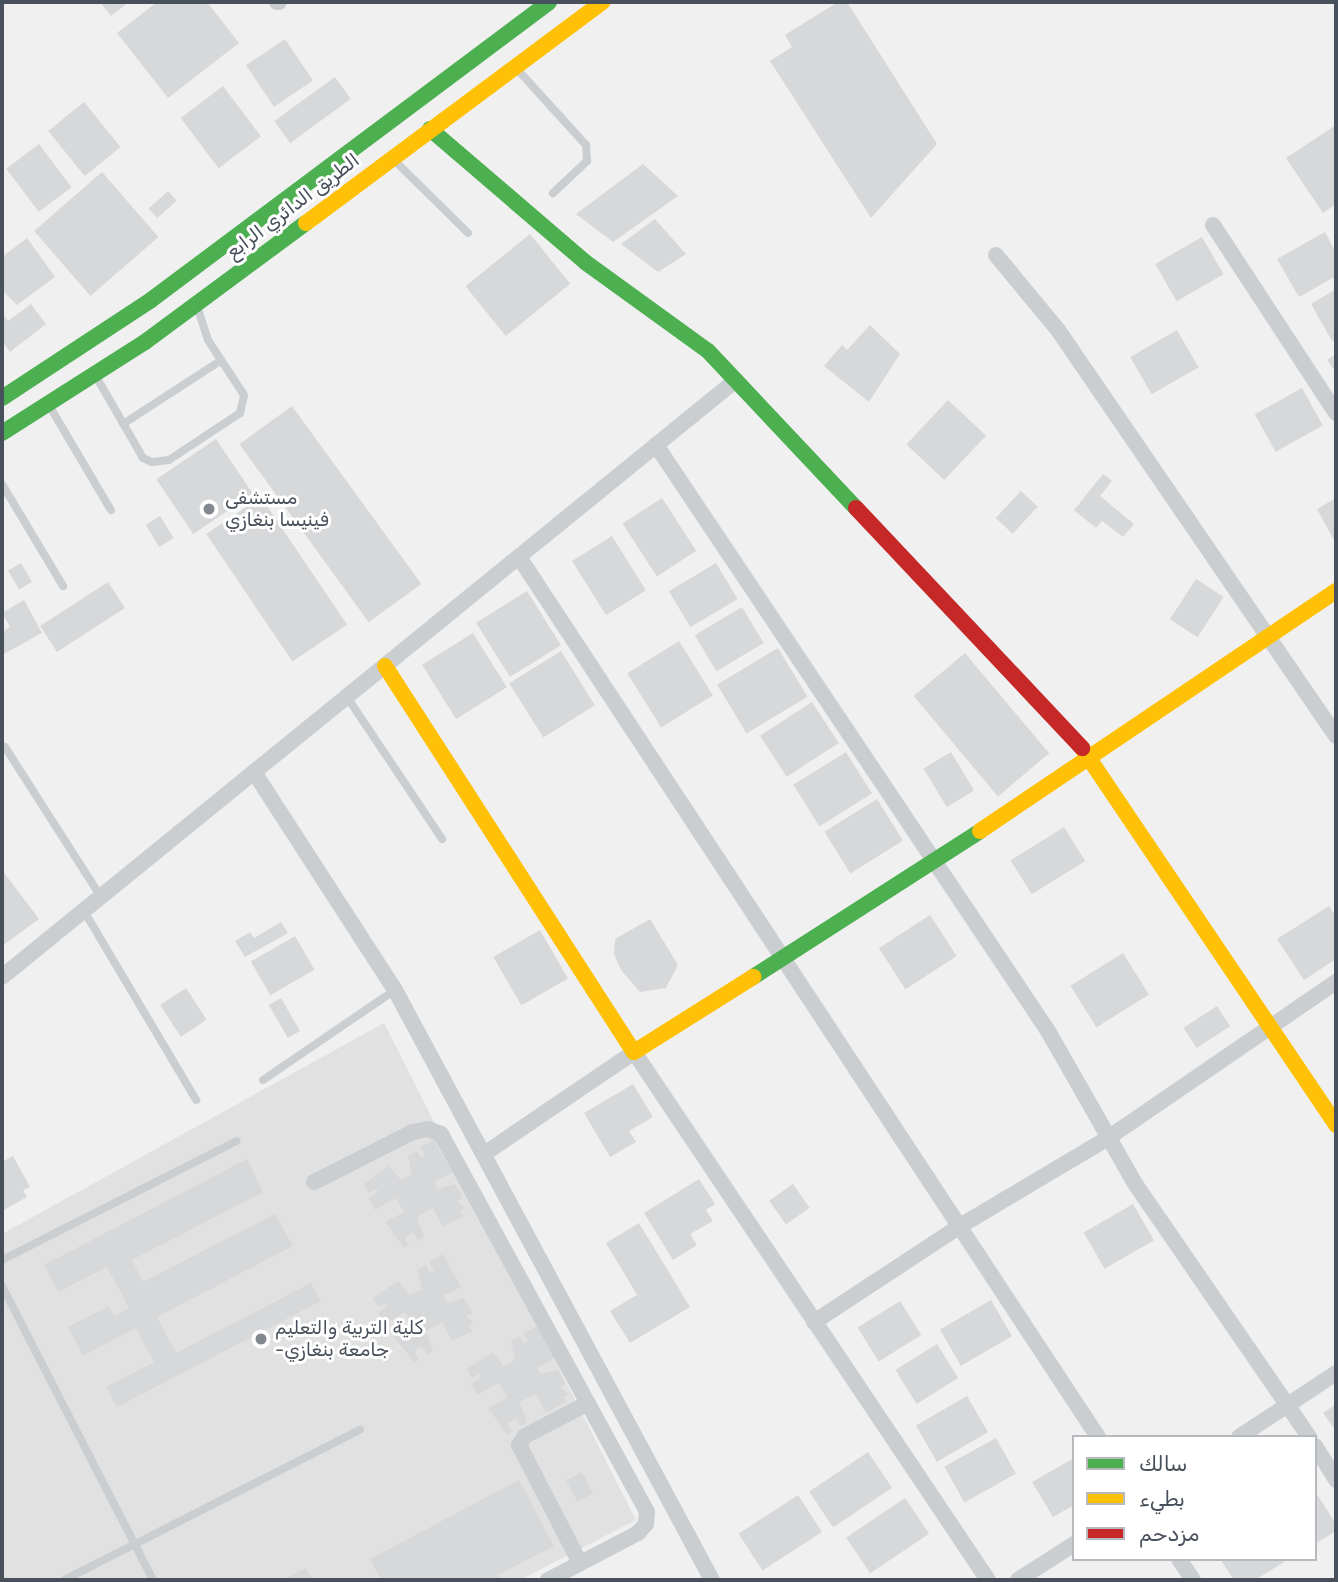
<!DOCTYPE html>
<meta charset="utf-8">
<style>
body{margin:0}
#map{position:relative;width:1338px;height:1582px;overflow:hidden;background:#f0f0f0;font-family:Rubik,"Noto Naskh Arabic",sans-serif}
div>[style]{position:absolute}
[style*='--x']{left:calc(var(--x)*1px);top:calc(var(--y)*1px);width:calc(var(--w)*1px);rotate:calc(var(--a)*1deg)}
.education>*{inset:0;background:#e2e1e1}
.building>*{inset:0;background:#d7d8da;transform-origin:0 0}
.lane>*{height:8px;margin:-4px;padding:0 4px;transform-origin:4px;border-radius:4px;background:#cbced1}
.street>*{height:16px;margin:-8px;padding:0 8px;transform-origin:8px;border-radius:8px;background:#cbced1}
.fast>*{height:16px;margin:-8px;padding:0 8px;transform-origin:8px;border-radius:8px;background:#4caf50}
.slow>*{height:16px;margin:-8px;padding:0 8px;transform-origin:8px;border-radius:8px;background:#ffc107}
.jam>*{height:16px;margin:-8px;padding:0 8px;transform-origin:8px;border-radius:8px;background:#c62828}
.dots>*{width:19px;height:19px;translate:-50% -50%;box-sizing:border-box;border:4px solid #fff;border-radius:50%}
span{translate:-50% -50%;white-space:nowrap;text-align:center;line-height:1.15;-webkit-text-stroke:6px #fff;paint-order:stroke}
.street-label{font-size:19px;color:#48505b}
.poi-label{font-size:19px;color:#48505b}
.left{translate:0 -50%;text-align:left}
.frame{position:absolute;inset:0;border:4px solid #48505b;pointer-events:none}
.legend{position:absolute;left:1072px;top:1435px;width:245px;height:126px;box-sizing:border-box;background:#fff;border:2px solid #b6b9bd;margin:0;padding:9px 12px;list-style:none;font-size:21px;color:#48505b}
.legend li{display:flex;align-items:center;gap:14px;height:35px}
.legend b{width:35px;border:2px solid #b6b9bd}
</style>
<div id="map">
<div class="education">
<div style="clip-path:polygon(384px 1023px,636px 1520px,520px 1580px,2px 1580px,2px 1234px)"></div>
</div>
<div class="building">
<div style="clip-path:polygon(100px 2px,129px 2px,111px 16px)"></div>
<div style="clip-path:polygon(157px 2px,207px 2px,239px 43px,168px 98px,117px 33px)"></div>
<div style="clip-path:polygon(838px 2px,847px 2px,937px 144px,871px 218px,770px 61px,792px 47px,785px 35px)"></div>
<div style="left:285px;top:39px;width:50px;height:47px;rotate:56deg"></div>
<div style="left:335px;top:77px;width:27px;height:75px;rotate:54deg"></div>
<div style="left:223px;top:86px;width:63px;height:53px;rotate:53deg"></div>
<div style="left:84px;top:102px;width:58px;height:46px;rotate:51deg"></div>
<div style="clip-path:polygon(1336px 125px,1336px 204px,1323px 213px,1286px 158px)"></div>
<div style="left:39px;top:144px;width:54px;height:41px;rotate:53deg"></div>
<div style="clip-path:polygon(643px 164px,678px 196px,613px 242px,576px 214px)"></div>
<div style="left:102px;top:172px;width:86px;height:90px;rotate:49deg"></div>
<div style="left:168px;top:191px;width:13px;height:26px;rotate:48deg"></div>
<div style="clip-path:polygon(655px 219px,686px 254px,658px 272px,621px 244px)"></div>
<div style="clip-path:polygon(1325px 232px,1336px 253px,1336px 276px,1299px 297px,1277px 259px)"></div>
<div style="left:530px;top:234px;width:64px;height:83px;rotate:51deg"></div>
<div style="left:1202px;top:237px;width:43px;height:54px;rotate:60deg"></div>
<div style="clip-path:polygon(27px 238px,55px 277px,17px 305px,2px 290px,2px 257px)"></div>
<div style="clip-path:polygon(1336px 289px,1336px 339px,1332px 341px,1311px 304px)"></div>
<div style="clip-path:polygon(31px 304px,46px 324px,10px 352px,2px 341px,2px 312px,8px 321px)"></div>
<div style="clip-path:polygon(870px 325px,900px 354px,869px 402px,824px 366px,842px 345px,847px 350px)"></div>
<div style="left:1177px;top:330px;width:43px;height:54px;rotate:60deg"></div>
<div style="clip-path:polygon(1336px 354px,1336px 372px,1327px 360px)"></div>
<div style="left:1302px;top:388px;width:43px;height:54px;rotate:61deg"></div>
<div style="left:948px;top:400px;width:52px;height:61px;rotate:43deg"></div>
<div style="left:292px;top:406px;width:220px;height:65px;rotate:54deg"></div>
<div style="left:216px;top:439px;width:66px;height:72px;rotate:56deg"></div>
<div style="clip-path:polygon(1103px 474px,1112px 481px,1100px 496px,1134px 524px,1123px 537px,1102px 521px,1096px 528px,1074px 510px)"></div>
<div style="left:1021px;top:491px;width:23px;height:37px;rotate:43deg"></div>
<div style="left:261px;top:497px;width:154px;height:66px;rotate:56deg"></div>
<div style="left:662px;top:498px;width:63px;height:47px;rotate:57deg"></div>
<div style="clip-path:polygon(1336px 498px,1336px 544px,1317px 509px)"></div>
<div style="left:160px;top:516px;width:26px;height:17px;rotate:58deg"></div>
<div style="left:612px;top:536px;width:64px;height:47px;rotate:58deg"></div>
<div style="left:21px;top:563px;width:22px;height:15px;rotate:60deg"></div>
<div style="left:716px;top:563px;width:42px;height:55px;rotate:59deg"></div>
<div style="left:1196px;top:579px;width:33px;height:48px;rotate:33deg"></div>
<div style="left:108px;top:582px;width:31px;height:81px;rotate:57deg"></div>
<div style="left:527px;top:591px;width:64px;height:60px;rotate:58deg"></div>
<div style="clip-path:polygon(24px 600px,42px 633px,2px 655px,2px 632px,10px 627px,2px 613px)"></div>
<div style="left:742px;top:607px;width:42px;height:55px;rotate:59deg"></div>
<div style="left:473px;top:633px;width:64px;height:60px;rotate:58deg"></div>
<div style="left:679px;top:641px;width:64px;height:61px;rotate:58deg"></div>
<div style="left:778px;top:648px;width:57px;height:71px;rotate:59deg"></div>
<div style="left:561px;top:651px;width:64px;height:61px;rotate:58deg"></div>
<div style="left:965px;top:653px;width:131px;height:67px;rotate:50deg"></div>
<div style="left:812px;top:702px;width:49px;height:62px;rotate:57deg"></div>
<div style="left:846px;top:752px;width:49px;height:62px;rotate:58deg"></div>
<div style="left:951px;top:752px;width:45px;height:32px;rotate:59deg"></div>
<div style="left:877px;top:799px;width:49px;height:62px;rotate:58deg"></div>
<div style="left:1064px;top:827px;width:40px;height:63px;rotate:58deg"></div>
<div style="clip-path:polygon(2px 870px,39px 919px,2px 946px)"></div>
<div style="clip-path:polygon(1329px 906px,1336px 917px,1336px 959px,1304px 980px,1277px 939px)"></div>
<div style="left:930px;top:915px;width:49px;height:61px;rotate:57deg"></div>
<div style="clip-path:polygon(650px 919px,678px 965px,666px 988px,640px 992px,621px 970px,614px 954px,615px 939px)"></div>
<div style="clip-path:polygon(281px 922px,288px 933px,245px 957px,235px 941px,250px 932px,254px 938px)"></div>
<div style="left:540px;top:930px;width:56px;height:54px;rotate:60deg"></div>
<div style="left:295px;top:936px;width:39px;height:51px;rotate:60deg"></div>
<div style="left:1123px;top:953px;width:49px;height:62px;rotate:58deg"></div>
<div style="left:186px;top:988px;width:38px;height:31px;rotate:57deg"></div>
<div style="left:281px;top:998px;width:38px;height:14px;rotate:60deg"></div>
<div style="left:1217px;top:1006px;width:24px;height:40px;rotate:57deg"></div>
<div style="clip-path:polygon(633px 1084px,653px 1117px,629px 1131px,636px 1142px,610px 1157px,584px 1113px)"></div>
<div style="clip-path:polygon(434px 1140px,452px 1172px,434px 1182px,438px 1189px,455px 1184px,463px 1198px,457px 1201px,465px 1208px,460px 1211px,463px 1216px,443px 1227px,433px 1208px,417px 1217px,424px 1237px,418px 1241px,413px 1232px,405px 1237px,409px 1245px,404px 1248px,385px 1222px,404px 1212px,396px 1198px,375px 1210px,368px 1198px,378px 1192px,376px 1189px,369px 1193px,364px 1184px,389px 1166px,401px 1180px,412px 1174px,408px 1156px,417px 1151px,421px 1158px,425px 1156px,420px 1147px)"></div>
<div style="clip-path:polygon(13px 1156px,30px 1187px,23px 1190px,27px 1197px,2px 1211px,2px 1162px)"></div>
<div style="clip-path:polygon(247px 1159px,263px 1192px,132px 1260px,143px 1282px,275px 1214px,293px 1246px,157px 1317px,176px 1353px,311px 1283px,321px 1301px,117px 1407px,106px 1387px,154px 1362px,136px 1328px,83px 1356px,68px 1327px,109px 1306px,114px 1316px,129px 1308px,107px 1267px,58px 1292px,44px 1265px)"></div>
<div style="clip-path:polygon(699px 1179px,715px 1204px,706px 1210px,713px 1221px,690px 1234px,697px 1245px,673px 1260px,644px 1213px)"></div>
<div style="left:793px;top:1184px;width:29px;height:29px;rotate:55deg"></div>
<div style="left:1133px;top:1204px;width:42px;height:57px;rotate:60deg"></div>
<div style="clip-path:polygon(639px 1223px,690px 1307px,630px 1343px,610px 1311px,637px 1295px,606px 1243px)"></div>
<div style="clip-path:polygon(443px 1254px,461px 1287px,443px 1296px,447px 1303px,464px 1298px,472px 1313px,466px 1316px,474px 1323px,469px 1326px,472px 1331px,452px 1341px,442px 1322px,426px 1331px,433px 1351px,427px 1355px,422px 1347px,414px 1351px,419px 1360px,414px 1362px,394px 1337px,413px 1327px,405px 1312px,384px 1324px,378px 1312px,388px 1306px,386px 1303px,378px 1307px,373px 1298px,398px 1281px,410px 1295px,422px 1289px,417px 1270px,426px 1265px,430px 1273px,434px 1271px,429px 1262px)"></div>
<div style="left:991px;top:1300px;width:42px;height:59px;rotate:60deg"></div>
<div style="left:900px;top:1301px;width:40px;height:50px;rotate:58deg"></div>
<div style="clip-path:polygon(537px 1326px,555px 1358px,537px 1368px,541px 1374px,558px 1370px,566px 1384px,560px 1387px,568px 1394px,563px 1397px,566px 1402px,546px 1413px,536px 1394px,520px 1402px,527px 1423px,521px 1426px,516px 1418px,508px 1423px,512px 1431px,507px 1434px,488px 1408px,507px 1398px,499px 1383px,477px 1395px,471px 1383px,481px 1378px,479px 1374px,472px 1378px,467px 1369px,492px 1352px,504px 1366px,515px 1360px,511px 1341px,520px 1336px,524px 1344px,528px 1342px,523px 1333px)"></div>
<div style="left:937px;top:1344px;width:40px;height:49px;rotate:58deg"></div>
<div style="left:967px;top:1396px;width:42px;height:59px;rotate:60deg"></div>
<div style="clip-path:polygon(1336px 1404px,1336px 1431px,1323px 1413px)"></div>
<div style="left:996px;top:1438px;width:41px;height:59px;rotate:61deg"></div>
<div style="left:868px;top:1452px;width:43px;height:71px;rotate:56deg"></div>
<div style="clip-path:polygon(1074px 1458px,1074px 1505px,1053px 1517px,1032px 1482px)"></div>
<div style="left:582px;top:1472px;width:24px;height:18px;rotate:62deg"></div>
<div style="clip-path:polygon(519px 1480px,554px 1546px,497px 1575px,500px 1580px,381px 1580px,370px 1559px)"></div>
<div style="clip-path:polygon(1315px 1491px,1336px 1524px,1336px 1531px,1315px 1544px)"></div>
<div style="left:798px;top:1495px;width:44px;height:71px;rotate:57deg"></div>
<div style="left:905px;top:1498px;width:43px;height:71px;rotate:56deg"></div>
<div style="clip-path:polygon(1220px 1559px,1282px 1559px,1284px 1562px,1255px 1580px,1234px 1580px)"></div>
<div style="clip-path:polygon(306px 1568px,313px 1580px,283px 1580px)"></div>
</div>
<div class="lane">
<div style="--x:517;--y:69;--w:103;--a:47.8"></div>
<div style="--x:586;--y:145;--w:16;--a:86"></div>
<div style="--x:587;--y:161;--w:47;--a:136.7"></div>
<div style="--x:394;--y:160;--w:104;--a:44.6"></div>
<div style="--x:97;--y:378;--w:92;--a:60.1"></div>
<div style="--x:143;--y:458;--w:10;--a:24"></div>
<div style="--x:152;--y:462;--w:17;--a:-7"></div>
<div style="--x:169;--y:460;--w:85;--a:-33.5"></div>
<div style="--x:240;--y:413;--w:18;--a:-77"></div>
<div style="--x:244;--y:395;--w:66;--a:-123.2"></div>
<div style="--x:208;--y:340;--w:36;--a:-108"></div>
<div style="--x:50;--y:407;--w:120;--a:59.4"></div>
<div style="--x:123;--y:424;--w:116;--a:-33"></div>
<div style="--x:2;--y:484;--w:119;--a:59.1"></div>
<div style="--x:347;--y:697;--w:171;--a:56.2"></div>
<div style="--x:5;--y:747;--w:178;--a:57.4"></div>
<div style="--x:84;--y:911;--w:220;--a:59.3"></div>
<div style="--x:263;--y:1080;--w:160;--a:-34.3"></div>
<div style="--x:2;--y:1260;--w:263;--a:-26.9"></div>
<div style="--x:2;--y:1286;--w:331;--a:62.8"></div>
<div style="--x:64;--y:1580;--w:332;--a:-26.9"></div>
</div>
<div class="street">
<div style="--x:277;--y:2;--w:2;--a:0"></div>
<div style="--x:1213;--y:225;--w:225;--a:56.8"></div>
<div style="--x:996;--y:255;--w:97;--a:50.4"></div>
<div style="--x:1058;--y:330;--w:492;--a:55.6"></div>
<div style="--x:656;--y:445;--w:705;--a:56.22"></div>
<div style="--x:1048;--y:1031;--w:177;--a:60.3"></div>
<div style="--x:1136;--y:1185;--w:306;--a:55.5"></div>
<div style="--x:519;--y:557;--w:1053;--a:56.66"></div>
<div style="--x:254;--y:772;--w:260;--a:57.1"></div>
<div style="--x:395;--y:990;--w:670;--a:61.75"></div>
<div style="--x:2;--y:977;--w:946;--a:-39.12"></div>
<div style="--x:484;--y:1154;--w:181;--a:-34.2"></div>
<div style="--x:634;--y:1052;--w:636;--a:56.16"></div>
<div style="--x:314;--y:1182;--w:111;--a:-26.8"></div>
<div style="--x:413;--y:1132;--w:15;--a:-11"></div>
<div style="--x:428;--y:1129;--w:14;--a:21"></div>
<div style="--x:441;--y:1134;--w:430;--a:61.4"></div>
<div style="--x:647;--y:1512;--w:12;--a:95"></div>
<div style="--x:646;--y:1524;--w:12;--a:132"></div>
<div style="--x:638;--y:1533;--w:102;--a:152.4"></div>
<div style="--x:814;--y:1322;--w:175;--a:-33.3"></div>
<div style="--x:960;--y:1226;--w:172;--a:-30.7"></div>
<div style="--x:1108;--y:1138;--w:276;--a:-34.4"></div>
<div style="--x:1239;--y:1437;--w:116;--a:-33.4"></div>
<div style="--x:1315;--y:1446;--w:40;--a:58"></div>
<div style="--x:1179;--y:1559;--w:25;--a:56"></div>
<div style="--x:580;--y:1563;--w:133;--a:-117.3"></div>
<div style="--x:519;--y:1445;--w:11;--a:-56"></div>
<div style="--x:525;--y:1436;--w:71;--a:-27.6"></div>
<div style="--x:1018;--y:1580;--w:67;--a:-32.7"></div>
</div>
<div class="fast">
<div style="--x:430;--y:129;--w:204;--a:40.6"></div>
<div style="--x:585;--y:262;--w:152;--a:35.9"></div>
<div style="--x:708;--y:351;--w:216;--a:46.7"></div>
<div style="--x:2;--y:398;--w:178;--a:-33.3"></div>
<div style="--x:151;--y:300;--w:497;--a:-36.8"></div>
<div style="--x:2;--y:433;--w:169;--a:-32.5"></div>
<div style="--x:145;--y:342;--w:200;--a:-36.5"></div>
<div style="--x:753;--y:977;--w:270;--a:-32.7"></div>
</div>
<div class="slow">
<div style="--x:306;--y:223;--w:370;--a:-36.7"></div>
<div style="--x:385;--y:666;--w:459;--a:57.2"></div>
<div style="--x:634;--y:1052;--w:141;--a:-32.2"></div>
<div style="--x:1082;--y:748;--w:455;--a:56"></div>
<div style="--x:980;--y:831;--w:429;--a:-34"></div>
</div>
<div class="jam">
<div style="--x:856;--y:508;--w:330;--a:46.7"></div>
</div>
<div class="dots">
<div style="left:209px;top:509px;background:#83888f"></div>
<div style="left:261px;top:1339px;background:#83888f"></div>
</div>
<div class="street-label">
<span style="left:293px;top:206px;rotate:-37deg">الطريق الدائري الرابع</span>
</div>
<div class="poi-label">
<span class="left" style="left:225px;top:509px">مستشفى<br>فينيسا بنغازي</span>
<span class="left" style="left:275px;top:1339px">كلية التربية والتعليم<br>-جامعة بنغازي</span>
</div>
<div class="frame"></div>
<ul class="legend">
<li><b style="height:9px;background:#4caf50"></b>سالك</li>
<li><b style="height:9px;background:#ffc107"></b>بطيء</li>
<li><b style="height:9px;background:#c62828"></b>مزدحم</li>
</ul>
</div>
